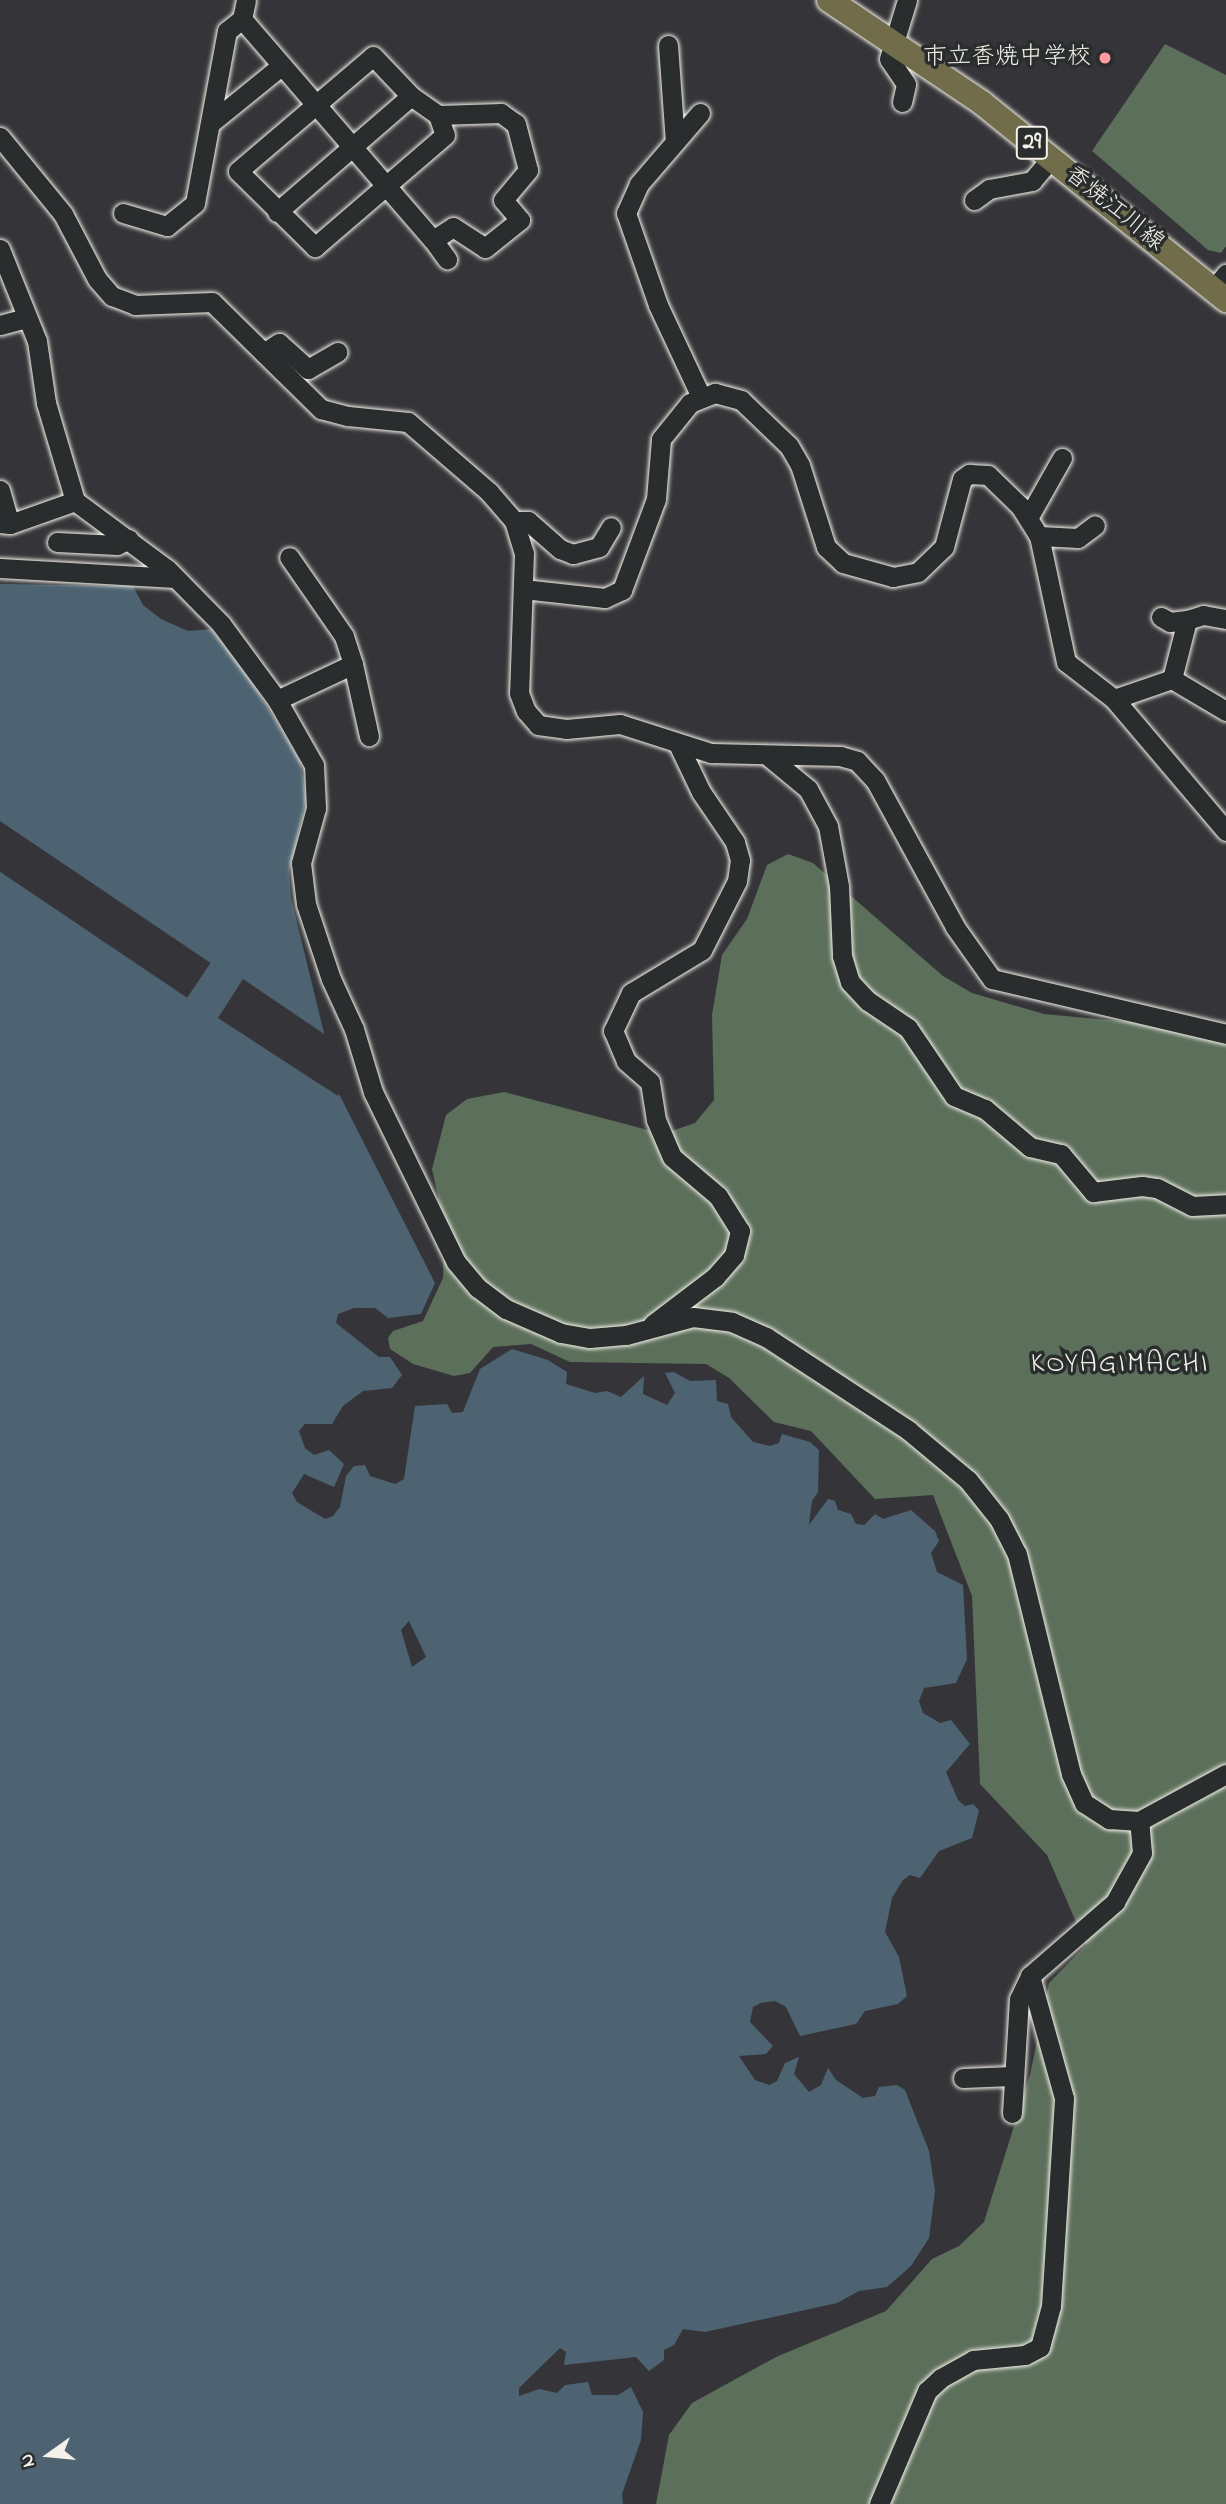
<!DOCTYPE html>
<meta charset="utf-8">
<style>
body{margin:0}
#map{position:relative;width:1226px;height:2504px;overflow:hidden;background:#353539;font-family:"Indie Flower","Klee One",sans-serif}
div>[style]{position:absolute}
[style*='--x']{left:calc(var(--x)*1px);top:calc(var(--y)*1px);width:calc(var(--w)*1px);rotate:calc(var(--a)*1deg)}
.green>*{inset:0;background:#5b6f5a}
.water>*{inset:0;background:#4d6371}
.pier>*{inset:0;background:#353539;transform-origin:0 0}
.roads{filter:drop-shadow(0 0 2px #f4f1e8) drop-shadow(0 0 2px #f4f1e8)}
.minor>*{height:19px;margin:-9.5px;padding:0 9.5px;transform-origin:9.5px;border-radius:9.5px;background:#2a2d2e}
.major>*{height:24px;margin:-12px;padding:0 12px;transform-origin:12px;border-radius:12px;background:#716d4b}
.dots>*{width:19px;height:19px;translate:-50% -50%;box-sizing:border-box;border:4px solid #2a2d2e;border-radius:50%}
span{translate:-50% -50%;white-space:nowrap;text-align:center;line-height:1.15;-webkit-text-stroke:7px #2a2d2e;paint-order:stroke}
.shield-label span{padding:2px 5px;background:#2a2d2e;border:2px solid;border-radius:5px;-webkit-text-stroke-width:0}
.shield-label{font-size:23px;color:#f4f1e8;font-weight:700}
.poi-label{font-size:24px;color:#f4f1e8}
.right{translate:-100% -50%;text-align:right}
.street-label{font-size:24px;color:#f4f1e8}
.quarter-label{font-size:28px;color:#f4f1e8;letter-spacing:2px}
.north{position:absolute;left:14px;top:2420px;width:70px;height:70px;-webkit-text-stroke:5px #2a2d2e;paint-order:stroke;rotate:255deg;font-size:19px;font-weight:700;line-height:28px;text-align:center;color:#f4f1e8}
.north::after{content:'';display:block;margin:auto;width:24px;height:32px;background:#f4f1e8;clip-path:polygon(50% 0,100% 100%,50% 72%,0 100%)}
</style>
<div id="map">
<div class="green">
<div style="clip-path:polygon(1165px 44px,1226px 75px,1226px 246px,1221px 253px,1208px 250px,1092px 151px)"></div>
<div style="clip-path:polygon(788px 854px,813px 863px,943px 976px,972px 993px,1044px 1014px,1226px 1031px,1226px 2504px,656px 2504px,669px 2435px,692px 2403px,776px 2357px,886px 2311px,932px 2259px,959px 2246px,984px 2222px,1030px 2075px,1049px 1983px,1086px 1945px,1047px 1855px,980px 1784px,972px 1596px,933px 1495px,875px 1499px,811px 1431px,774px 1422px,729px 1378px,706px 1364px,570px 1362px,531px 1344px,493px 1347px,470px 1373px,454px 1376px,413px 1364px,390px 1349px,388px 1338px,393px 1331px,423px 1321px,443px 1278px,445px 1227px,432px 1169px,446px 1115px,467px 1099px,504px 1092px,663px 1134px,695px 1123px,714px 1100px,712px 1015px,722px 955px,747px 919px,767px 865px)"></div>
</div>
<div class="water">
<div style="clip-path:polygon(evenodd,0 584px,133px 586px,143px 605px,161px 619px,188px 631px,211px 629px,249px 677px,300px 761px,306px 800px,289px 872px,291px 898px,339px 1094px,435px 1283px,421px 1314px,388px 1318px,375px 1308px,354px 1308px,338px 1314px,336px 1323px,379px 1357px,390px 1357px,402px 1375px,392px 1388px,363px 1391px,343px 1406px,332px 1424px,305px 1424px,299px 1431px,305px 1448px,314px 1455px,329px 1450px,344px 1464px,334px 1487px,304px 1474px,292px 1493px,297px 1502px,325px 1519px,333px 1516px,340px 1507px,346px 1476px,354px 1466px,365px 1465px,370px 1476px,395px 1484px,404px 1479px,415px 1406px,447px 1404px,452px 1413px,463px 1412px,480px 1369px,512px 1349px,548px 1360px,567px 1372px,566px 1384px,595px 1393px,607px 1391px,621px 1397px,644px 1376px,643px 1394px,667px 1405px,675px 1393px,665px 1373px,674px 1372px,690px 1381px,716px 1380px,717px 1401px,728px 1404px,731px 1417px,753px 1442px,770px 1446px,779px 1443px,782px 1434px,810px 1442px,819px 1450px,818px 1492px,812px 1501px,809px 1525px,828px 1499px,835px 1501px,838px 1510px,851px 1514px,856px 1524px,864px 1525px,875px 1514px,883px 1519px,911px 1510px,935px 1531px,939px 1541px,931px 1553px,937px 1572px,963px 1585px,967px 1659px,956px 1683px,924px 1688px,919px 1701px,923px 1713px,940px 1723px,951px 1720px,970px 1744px,946px 1772px,958px 1800px,965px 1806px,973px 1804px,979px 1810px,972px 1838px,939px 1851px,920px 1878px,910px 1875px,903px 1880px,892px 1898px,885px 1932px,899px 1957px,907px 1996px,898px 2004px,865px 2011px,856px 2024px,800px 2036px,786px 2007px,775px 2001px,761px 2003px,753px 2007px,750px 2022px,773px 2046px,766px 2054px,739px 2056px,755px 2080px,769px 2085px,777px 2081px,785px 2063px,799px 2057px,794px 2074px,809px 2092px,821px 2085px,828px 2068px,836px 2080px,863px 2098px,875px 2096px,879px 2087px,897px 2085px,905px 2090px,929px 2151px,935px 2191px,929px 2238px,911px 2266px,887px 2287px,859px 2291px,837px 2303px,705px 2332px,683px 2329px,674px 2345px,664px 2350px,664px 2360px,649px 2371px,636px 2357px,564px 2365px,566px 2352px,560px 2348px,519px 2388px,519px 2396px,539px 2389px,557px 2393px,565px 2385px,588px 2382px,592px 2395px,618px 2395px,631px 2387px,643px 2412px,641px 2440px,622px 2494px,623px 2504px,0 2504px,0 584px,409px 1621px,426px 1657px,412px 1667px,401px 1630px,409px 1621px)"></div>
</div>
<div class="pier">
<div style="left:0;top:821px;width:254px;height:42px;rotate:34deg"></div>
<div style="clip-path:polygon(243px 979px,330px 1038px,341px 1085px,338px 1096px,218px 1018px)"></div>
</div>
<div class="roads">
<div class="minor">
<div style="--x:242;--y:19;--w:292;--a:49.2"></div>
<div style="--x:433;--y:240;--w:24;--a:-33"></div>
<div style="--x:453;--y:227;--w:38;--a:33"></div>
<div style="--x:485;--y:248;--w:45;--a:-38.7"></div>
<div style="--x:520;--y:220;--w:26;--a:-130"></div>
<div style="--x:503;--y:200;--w:39;--a:-50"></div>
<div style="--x:528;--y:170;--w:48;--a:-104.6"></div>
<div style="--x:516;--y:124;--w:19;--a:-144"></div>
<div style="--x:501;--y:113;--w:63;--a:178.2"></div>
<div style="--x:668;--y:45;--w:97;--a:85.9"></div>
<div style="--x:373;--y:56;--w:55;--a:46.5"></div>
<div style="--x:411;--y:96;--w:33;--a:35"></div>
<div style="--x:438;--y:115;--w:21;--a:71"></div>
<div style="--x:445;--y:135;--w:172;--a:139.3"></div>
<div style="--x:315;--y:247;--w:108;--a:-135.4"></div>
<div style="--x:238;--y:171;--w:177;--a:-40.4"></div>
<div style="--x:902;--y:102;--w:18;--a:-77"></div>
<div style="--x:906;--y:84;--w:30;--a:-124"></div>
<div style="--x:889;--y:59;--w:62;--a:-73"></div>
<div style="--x:700;--y:113;--w:94;--a:130.7"></div>
<div style="--x:639;--y:184;--w:32;--a:114"></div>
<div style="--x:626;--y:213;--w:97;--a:70.8"></div>
<div style="--x:658;--y:305;--w:102;--a:64.9"></div>
<div style="--x:212;--y:122;--w:89;--a:-39.1"></div>
<div style="--x:0;--y:137;--w:99;--a:50.7"></div>
<div style="--x:63;--y:214;--w:73;--a:62.4"></div>
<div style="--x:97;--y:279;--w:23;--a:49"></div>
<div style="--x:112;--y:296;--w:25;--a:21"></div>
<div style="--x:135;--y:305;--w:77;--a:-2.2"></div>
<div style="--x:212;--y:302;--w:153;--a:44.5"></div>
<div style="--x:321;--y:409;--w:28;--a:15"></div>
<div style="--x:348;--y:416;--w:60;--a:5.7"></div>
<div style="--x:408;--y:422;--w:107;--a:40.8"></div>
<div style="--x:489;--y:492;--w:38;--a:49"></div>
<div style="--x:514;--y:521;--w:34;--a:73"></div>
<div style="--x:524;--y:553;--w:140;--a:92"></div>
<div style="--x:519;--y:693;--w:19;--a:69"></div>
<div style="--x:526;--y:711;--w:18;--a:49"></div>
<div style="--x:538;--y:725;--w:28;--a:8"></div>
<div style="--x:566;--y:729;--w:54;--a:-5.3"></div>
<div style="--x:620;--y:724;--w:96;--a:17.7"></div>
<div style="--x:711;--y:753;--w:129;--a:1.3"></div>
<div style="--x:840;--y:756;--w:18;--a:16"></div>
<div style="--x:857;--y:761;--w:26;--a:47"></div>
<div style="--x:875;--y:780;--w:167;--a:61.4"></div>
<div style="--x:955;--y:927;--w:64;--a:54.6"></div>
<div style="--x:992;--y:979;--w:240;--a:13.2"></div>
<div style="--x:974;--y:200;--w:19;--a:-36"></div>
<div style="--x:989;--y:189;--w:44;--a:-10.5"></div>
<div style="--x:1032;--y:181;--w:30;--a:-50"></div>
<div style="--x:277;--y:212;--w:177;--a:-40.9"></div>
<div style="--x:123;--y:213;--w:46;--a:16.5"></div>
<div style="--x:167;--y:226;--w:36;--a:-39"></div>
<div style="--x:195;--y:203;--w:175;--a:-79.5"></div>
<div style="--x:227;--y:31;--w:19;--a:-39"></div>
<div style="--x:242;--y:19;--w:19;--a:-78"></div>
<div style="--x:433;--y:240;--w:24;--a:54"></div>
<div style="--x:0;--y:249;--w:99;--a:68.1"></div>
<div style="--x:37;--y:341;--w:63;--a:81.7"></div>
<div style="--x:46;--y:403;--w:102;--a:73.5"></div>
<div style="--x:75;--y:501;--w:114;--a:36.5"></div>
<div style="--x:167;--y:569;--w:77;--a:45.5"></div>
<div style="--x:221;--y:624;--w:94;--a:53.6"></div>
<div style="--x:277;--y:700;--w:75;--a:60.4"></div>
<div style="--x:314;--y:765;--w:43;--a:87.3"></div>
<div style="--x:316;--y:808;--w:57;--a:105.3"></div>
<div style="--x:301;--y:863;--w:41;--a:83"></div>
<div style="--x:306;--y:904;--w:79;--a:71.6"></div>
<div style="--x:331;--y:979;--w:55;--a:65.3"></div>
<div style="--x:354;--y:1029;--w:66;--a:73.2"></div>
<div style="--x:373;--y:1092;--w:189;--a:64"></div>
<div style="--x:456;--y:1262;--w:34;--a:50"></div>
<div style="--x:478;--y:1288;--w:35;--a:37"></div>
<div style="--x:506;--y:1309;--w:60;--a:23.6"></div>
<div style="--x:561;--y:1333;--w:29;--a:10"></div>
<div style="--x:590;--y:1338;--w:36;--a:-5"></div>
<div style="--x:626;--y:1335;--w:69;--a:-15"></div>
<div style="--x:693;--y:1317;--w:39;--a:7"></div>
<div style="--x:732;--y:1322;--w:37;--a:24"></div>
<div style="--x:766;--y:1337;--w:170;--a:33.2"></div>
<div style="--x:908;--y:1430;--w:78;--a:39.8"></div>
<div style="--x:968;--y:1480;--w:50;--a:51.5"></div>
<div style="--x:999;--y:1519;--w:39;--a:63"></div>
<div style="--x:1017;--y:1554;--w:227;--a:76.2"></div>
<div style="--x:1071;--y:1774;--w:32;--a:66"></div>
<div style="--x:1084;--y:1803;--w:30;--a:33"></div>
<div style="--x:1109;--y:1819;--w:30;--a:4"></div>
<div style="--x:1139;--y:1821;--w:99;--a:-28.4"></div>
<div style="--x:1213;--y:290;--w:21;--a:-51"></div>
<div style="--x:0;--y:325;--w:28;--a:-15"></div>
<div style="--x:264;--y:353;--w:18;--a:-34"></div>
<div style="--x:279;--y:343;--w:39;--a:42"></div>
<div style="--x:308;--y:369;--w:34;--a:-30"></div>
<div style="--x:0;--y:490;--w:35;--a:74"></div>
<div style="--x:1028;--y:518;--w:69;--a:-60.5"></div>
<div style="--x:514;--y:521;--w:14;--a:0"></div>
<div style="--x:528;--y:521;--w:43;--a:41.2"></div>
<div style="--x:560;--y:549;--w:14;--a:21"></div>
<div style="--x:573;--y:554;--w:27;--a:-15"></div>
<div style="--x:599;--y:547;--w:23;--a:-59"></div>
<div style="--x:0;--y:523;--w:10;--a:6"></div>
<div style="--x:10;--y:524;--w:69;--a:-19.5"></div>
<div style="--x:1039;--y:536;--w:39;--a:3"></div>
<div style="--x:1078;--y:538;--w:21;--a:-37"></div>
<div style="--x:57;--y:542;--w:60;--a:2.9"></div>
<div style="--x:117;--y:545;--w:13;--a:-27"></div>
<div style="--x:0;--y:568;--w:175;--a:3.3"></div>
<div style="--x:523;--y:589;--w:82;--a:6.3"></div>
<div style="--x:605;--y:598;--w:19;--a:-25"></div>
<div style="--x:622;--y:590;--w:97;--a:-69.5"></div>
<div style="--x:656;--y:499;--w:60;--a:-85.2"></div>
<div style="--x:661;--y:439;--w:46;--a:-51.1"></div>
<div style="--x:690;--y:403;--w:27;--a:-22"></div>
<div style="--x:715;--y:393;--w:27;--a:15"></div>
<div style="--x:741;--y:400;--w:66;--a:43.8"></div>
<div style="--x:789;--y:446;--w:22;--a:60"></div>
<div style="--x:800;--y:465;--w:86;--a:72.4"></div>
<div style="--x:826;--y:547;--w:23;--a:43"></div>
<div style="--x:843;--y:563;--w:52;--a:15.6"></div>
<div style="--x:893;--y:577;--w:25;--a:-11"></div>
<div style="--x:918;--y:572;--w:36;--a:-44"></div>
<div style="--x:944;--y:547;--w:70;--a:-75.2"></div>
<div style="--x:962;--y:479;--w:9;--a:-36"></div>
<div style="--x:969;--y:474;--w:19;--a:3"></div>
<div style="--x:988;--y:475;--w:45;--a:44.1"></div>
<div style="--x:1020;--y:506;--w:36;--a:58"></div>
<div style="--x:1039;--y:536;--w:129;--a:77.9"></div>
<div style="--x:1066;--y:662;--w:61;--a:37.6"></div>
<div style="--x:1114;--y:699;--w:173;--a:49.7"></div>
<div style="--x:1161;--y:617;--w:10;--a:29"></div>
<div style="--x:1170;--y:622;--w:17;--a:-7"></div>
<div style="--x:353;--y:664;--w:74;--a:77.5"></div>
<div style="--x:1172;--y:679;--w:61;--a:-75.7"></div>
<div style="--x:1187;--y:620;--w:17;--a:-17"></div>
<div style="--x:1203;--y:615;--w:23;--a:10"></div>
<div style="--x:1114;--y:699;--w:61;--a:-19"></div>
<div style="--x:1172;--y:679;--w:63;--a:30.7"></div>
<div style="--x:277;--y:700;--w:84;--a:-25.3"></div>
<div style="--x:353;--y:664;--w:29;--a:-108"></div>
<div style="--x:344;--y:636;--w:96;--a:-124.8"></div>
<div style="--x:768;--y:756;--w:52;--a:39.5"></div>
<div style="--x:808;--y:789;--w:42;--a:61.6"></div>
<div style="--x:828;--y:826;--w:61;--a:79.6"></div>
<div style="--x:839;--y:886;--w:70;--a:87.5"></div>
<div style="--x:842;--y:956;--w:27;--a:73"></div>
<div style="--x:850;--y:982;--w:26;--a:47"></div>
<div style="--x:868;--y:1001;--w:48;--a:34"></div>
<div style="--x:908;--y:1028;--w:82;--a:55.9"></div>
<div style="--x:954;--y:1096;--w:34;--a:23"></div>
<div style="--x:985;--y:1109;--w:59;--a:40.2"></div>
<div style="--x:1030;--y:1147;--w:32;--a:13"></div>
<div style="--x:1061;--y:1154;--w:50;--a:49.9"></div>
<div style="--x:1093;--y:1192;--w:49;--a:-7"></div>
<div style="--x:1142;--y:1186;--w:15;--a:8"></div>
<div style="--x:1157;--y:1188;--w:39;--a:27"></div>
<div style="--x:1192;--y:1206;--w:34;--a:-3"></div>
<div style="--x:653;--y:1324;--w:78;--a:-37.2"></div>
<div style="--x:715;--y:1277;--w:29;--a:-49"></div>
<div style="--x:734;--y:1255;--w:25;--a:-76"></div>
<div style="--x:740;--y:1231;--w:41;--a:-122.2"></div>
<div style="--x:718;--y:1196;--w:60;--a:-139.7"></div>
<div style="--x:672;--y:1157;--w:40;--a:-113.4"></div>
<div style="--x:656;--y:1120;--w:38;--a:-99"></div>
<div style="--x:650;--y:1082;--w:32;--a:-139"></div>
<div style="--x:626;--y:1061;--w:33;--a:-113"></div>
<div style="--x:613;--y:1031;--w:42;--a:-64.7"></div>
<div style="--x:631;--y:993;--w:83;--a:-31.2"></div>
<div style="--x:702;--y:950;--w:77;--a:-63.1"></div>
<div style="--x:737;--y:881;--w:21;--a:-82"></div>
<div style="--x:740;--y:860;--w:19;--a:-106"></div>
<div style="--x:735;--y:842;--w:60;--a:-124.2"></div>
<div style="--x:701;--y:792;--w:53;--a:-115.6"></div>
<div style="--x:963;--y:2078;--w:49;--a:-2.3"></div>
<div style="--x:1012;--y:2113;--w:114;--a:-86.5"></div>
<div style="--x:1019;--y:1999;--w:25;--a:-64"></div>
<div style="--x:879;--y:2504;--w:123;--a:-67"></div>
<div style="--x:927;--y:2391;--w:19;--a:-43"></div>
<div style="--x:941;--y:2378;--w:37;--a:-29"></div>
<div style="--x:973;--y:2360;--w:52;--a:-5.5"></div>
<div style="--x:1025;--y:2355;--w:17;--a:-28"></div>
<div style="--x:1040;--y:2347;--w:42;--a:-75"></div>
<div style="--x:1051;--y:2306;--w:208;--a:-86.4"></div>
<div style="--x:1064;--y:2098;--w:127;--a:-105.6"></div>
<div style="--x:1030;--y:1976;--w:113;--a:-41"></div>
<div style="--x:1115;--y:1902;--w:56;--a:-61.1"></div>
<div style="--x:1142;--y:1853;--w:32;--a:-95"></div>
</div>
<div class="major">
<div style="--x:829;--y:0;--w:184;--a:33.9"></div>
<div style="--x:982;--y:103;--w:314;--a:38.9"></div>
</div>
</div>
<div class="dots">
<div style="left:1105px;top:58px;background:#ff9aa2"></div>
</div>
<div class="shield-label">
<span style="left:1032px;top:143px">29</span>
</div>
<div class="poi-label">
<span class="right" style="left:1091px;top:58px">市立香焼中学校</span>
</div>
<div class="street-label">
<span style="left:1114px;top:209px;rotate:39deg">香焼江川線</span>
</div>
<div class="quarter-label">
<span style="left:1120px;top:1365px">KOYAGIMACHI</span>
</div>
<div class="north">N</div>
</div>
